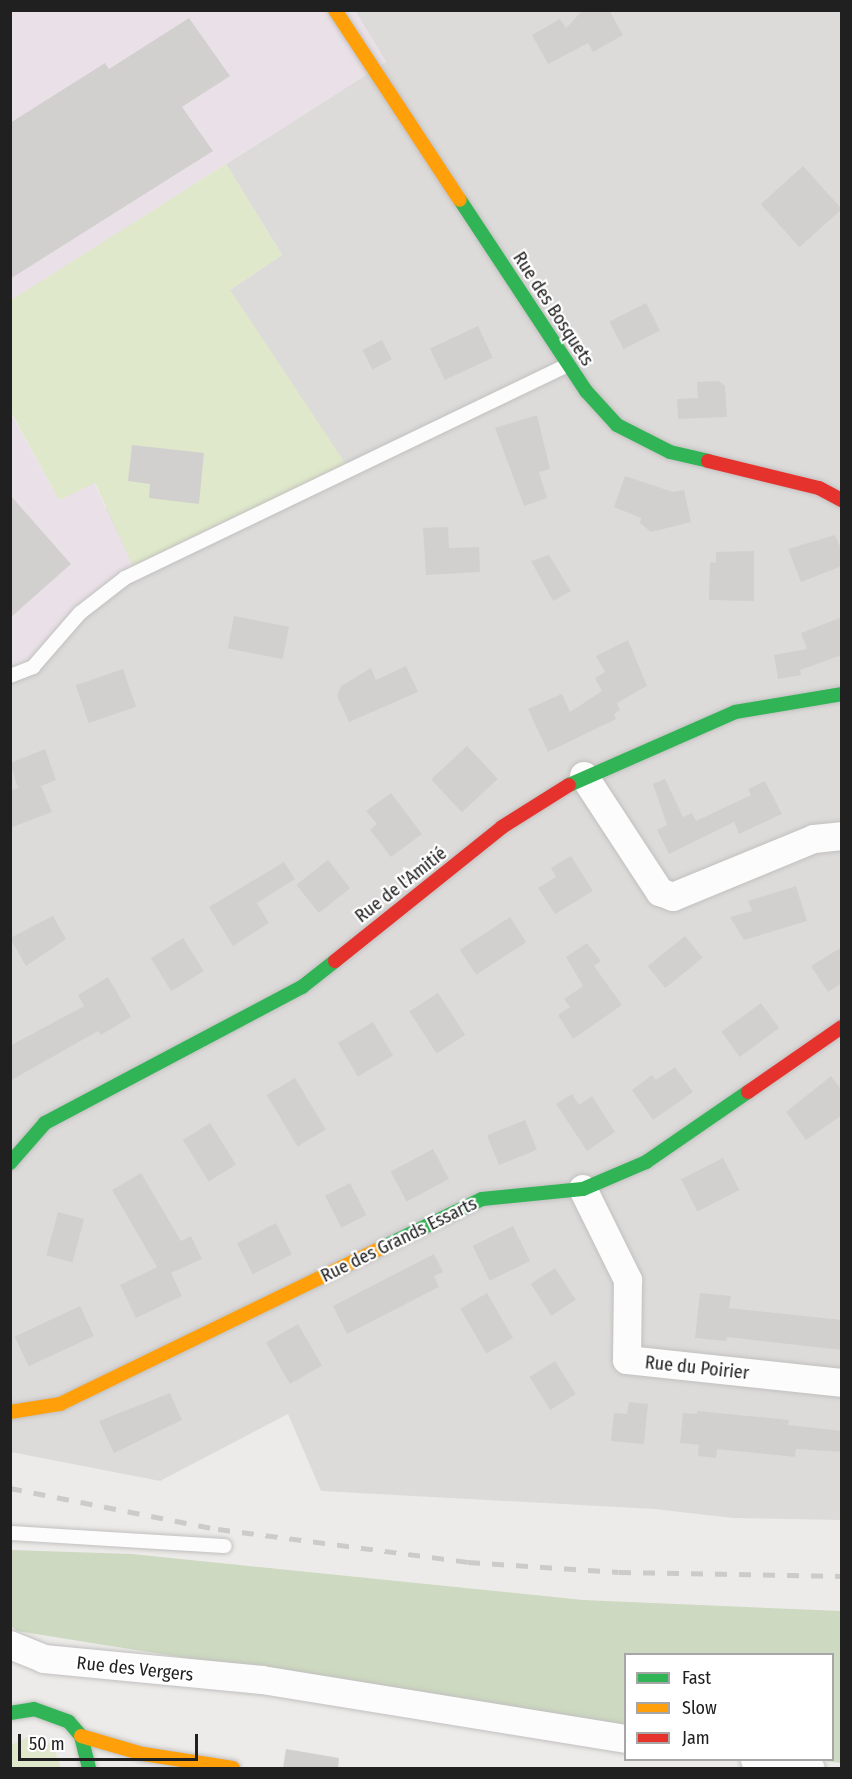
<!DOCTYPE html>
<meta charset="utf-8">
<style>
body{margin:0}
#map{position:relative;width:852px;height:1779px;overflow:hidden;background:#edebe9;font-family:"Fira Sans Condensed",sans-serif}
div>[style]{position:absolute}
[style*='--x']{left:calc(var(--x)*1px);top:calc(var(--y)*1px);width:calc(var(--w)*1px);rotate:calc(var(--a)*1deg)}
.residential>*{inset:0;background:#dddbda}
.industrial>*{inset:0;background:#eae1e8}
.grass>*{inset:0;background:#dfe8ca}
.forest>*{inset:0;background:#cdd9c0}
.building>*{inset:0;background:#d2d0ce;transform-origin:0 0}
.roads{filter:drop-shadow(0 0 2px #c1c0bf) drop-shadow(0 0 2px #c1c0bf)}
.lane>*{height:14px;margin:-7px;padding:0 7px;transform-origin:7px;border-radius:7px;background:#fcfcfc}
.street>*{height:28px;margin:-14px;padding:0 14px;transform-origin:14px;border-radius:14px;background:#fcfcfc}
.fast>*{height:14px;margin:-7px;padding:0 7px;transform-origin:7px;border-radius:7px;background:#30b455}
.slow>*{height:14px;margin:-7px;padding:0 7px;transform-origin:7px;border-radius:7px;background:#ff9f0a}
.jam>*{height:14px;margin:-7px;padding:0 7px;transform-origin:7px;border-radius:7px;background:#e5322d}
.rail>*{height:4.5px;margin-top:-2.25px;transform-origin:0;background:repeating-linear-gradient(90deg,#cbcbca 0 12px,transparent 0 24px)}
span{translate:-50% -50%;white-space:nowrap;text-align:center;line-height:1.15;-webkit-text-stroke:4.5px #fff;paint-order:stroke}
.street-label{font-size:18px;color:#202020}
.frame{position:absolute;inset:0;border:12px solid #202020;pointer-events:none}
.legend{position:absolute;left:624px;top:1653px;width:210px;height:108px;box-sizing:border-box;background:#fff;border:2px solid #a6a6a6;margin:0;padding:8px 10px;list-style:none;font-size:18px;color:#202020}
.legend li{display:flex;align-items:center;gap:12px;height:30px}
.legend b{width:30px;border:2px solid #a6a6a6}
.scale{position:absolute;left:18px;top:1734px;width:180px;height:27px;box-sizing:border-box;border:3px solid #202020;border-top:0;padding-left:8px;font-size:18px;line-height:21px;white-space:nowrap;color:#202020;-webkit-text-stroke:4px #fff;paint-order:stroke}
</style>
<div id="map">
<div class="residential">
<div style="clip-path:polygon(355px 11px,841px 11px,841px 1520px,733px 1518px,654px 1509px,321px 1491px,288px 1414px,160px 1481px,11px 1452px,10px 676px,230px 290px,282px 255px,226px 164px,386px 62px)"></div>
</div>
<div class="industrial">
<div style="clip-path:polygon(11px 11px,355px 11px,386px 62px,11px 301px)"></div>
<div style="clip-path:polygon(10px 412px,59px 500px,94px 483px,136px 572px,125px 578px,33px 667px,10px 676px)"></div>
</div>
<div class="grass">
<div style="clip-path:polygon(226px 164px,282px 255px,230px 290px,349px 469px,136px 572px,95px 483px,59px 500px,11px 412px,10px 301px)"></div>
<div style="clip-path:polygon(28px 1737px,42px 1738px,53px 1746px,61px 1768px,11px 1768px,11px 1745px)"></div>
</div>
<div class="forest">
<div style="clip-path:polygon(10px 1550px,132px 1554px,583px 1600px,841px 1611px,841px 1763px,819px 1760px,832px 1760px,832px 1654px,626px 1654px,625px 1728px,17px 1631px,11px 1626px)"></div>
</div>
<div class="building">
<div style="clip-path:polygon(583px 10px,609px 10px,623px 35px,593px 52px,588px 43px,548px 64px,532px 35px,560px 19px,566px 28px)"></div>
<div style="clip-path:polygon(189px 18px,230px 76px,182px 107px,213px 151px,10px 279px,10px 123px,105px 63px,109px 69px)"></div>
<div style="left:803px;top:166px;width:58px;height:57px;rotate:48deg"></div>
<div style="left:646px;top:303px;width:31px;height:41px;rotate:63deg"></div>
<div style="left:478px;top:326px;width:35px;height:53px;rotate:65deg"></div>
<div style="left:382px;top:340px;width:22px;height:22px;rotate:63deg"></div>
<div style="clip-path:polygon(719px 381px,725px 386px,727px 417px,678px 419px,677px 399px,698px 398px,697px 382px)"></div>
<div style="clip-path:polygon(537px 415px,550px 469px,539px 472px,547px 498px,524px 506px,495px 428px)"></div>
<div style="clip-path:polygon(132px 445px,204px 453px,199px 504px,149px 498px,150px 484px,128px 481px)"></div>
<div style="clip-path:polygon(625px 476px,673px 492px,684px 490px,691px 522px,651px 532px,640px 523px,641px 518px,614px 507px)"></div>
<div style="clip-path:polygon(10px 495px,71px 564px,10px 618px)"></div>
<div style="clip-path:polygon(448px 527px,449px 548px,479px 547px,480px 572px,426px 575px,423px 528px)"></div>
<div style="clip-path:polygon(835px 535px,842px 551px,842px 566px,801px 582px,788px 549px)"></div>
<div style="clip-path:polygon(754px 551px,754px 601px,709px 600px,710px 562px,716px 563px,716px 552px)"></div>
<div style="clip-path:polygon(549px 555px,571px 591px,553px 601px,531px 561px)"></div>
<div style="left:234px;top:616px;width:56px;height:33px;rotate:11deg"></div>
<div style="clip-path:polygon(842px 617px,842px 655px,800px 670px,801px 675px,778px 679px,774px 655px,807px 649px,801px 633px)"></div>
<div style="clip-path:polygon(628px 640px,647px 686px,617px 703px,620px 710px,614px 714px,616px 719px,548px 752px,528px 709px,562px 694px,570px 712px,602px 691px,595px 678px,605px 672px,596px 656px)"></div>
<div style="clip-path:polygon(406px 666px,418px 692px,349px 722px,337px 696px,341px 686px,371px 668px,376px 680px)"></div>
<div style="left:123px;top:669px;width:40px;height:50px;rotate:71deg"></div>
<div style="left:467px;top:746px;width:45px;height:49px;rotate:47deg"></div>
<div style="clip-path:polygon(45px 749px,56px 780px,41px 786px,52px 812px,10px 828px,10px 791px,18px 788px,10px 763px)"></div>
<div style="clip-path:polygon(665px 779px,683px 817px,692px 813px,696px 821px,751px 795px,748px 789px,765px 781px,782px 814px,739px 834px,734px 822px,669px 854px,657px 830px,667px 825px,653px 784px)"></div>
<div style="clip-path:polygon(391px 793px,422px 834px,391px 857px,370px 830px,377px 824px,366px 811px)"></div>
<div style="clip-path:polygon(571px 856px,593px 891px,555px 914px,538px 888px,556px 877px,551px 868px)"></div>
<div style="left:328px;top:860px;width:36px;height:40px;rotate:52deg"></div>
<div style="clip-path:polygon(284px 862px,295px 879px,257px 903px,269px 923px,233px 946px,209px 907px)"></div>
<div style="clip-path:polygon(796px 886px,807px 921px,744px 940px,730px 917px,752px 911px,748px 901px)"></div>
<div style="clip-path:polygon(53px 916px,66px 939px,26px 966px,10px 938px)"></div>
<div style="left:510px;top:917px;width:30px;height:60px;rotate:57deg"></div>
<div style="left:685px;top:936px;width:28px;height:48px;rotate:51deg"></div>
<div style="left:183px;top:938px;width:39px;height:38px;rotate:58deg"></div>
<div style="clip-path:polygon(587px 943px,601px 961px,594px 966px,622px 1005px,573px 1039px,558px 1015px,570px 1007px,564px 999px,583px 986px,566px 957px)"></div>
<div style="clip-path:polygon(842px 947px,842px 983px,828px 992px,811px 966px)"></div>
<div style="clip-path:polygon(108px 977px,131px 1017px,101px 1035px,98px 1031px,10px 1081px,10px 1046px,84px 1006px,78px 995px)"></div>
<div style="left:438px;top:993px;width:50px;height:34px;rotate:57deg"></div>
<div style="left:761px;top:1003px;width:31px;height:49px;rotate:54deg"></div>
<div style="left:373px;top:1022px;width:39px;height:41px;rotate:59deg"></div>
<div style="clip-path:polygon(675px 1067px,693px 1092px,653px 1120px,632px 1090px,652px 1075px,656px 1080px)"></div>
<div style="clip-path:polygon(831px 1076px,842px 1091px,842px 1115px,806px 1140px,786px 1112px)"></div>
<div style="left:295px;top:1078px;width:60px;height:33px;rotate:59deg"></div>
<div style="clip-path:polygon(572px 1094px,579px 1105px,592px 1096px,615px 1132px,587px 1151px,556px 1104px)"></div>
<div style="left:525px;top:1120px;width:32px;height:41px;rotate:68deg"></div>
<div style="left:210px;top:1123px;width:49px;height:32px;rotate:58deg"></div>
<div style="left:433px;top:1149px;width:34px;height:48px;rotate:62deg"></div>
<div style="left:723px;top:1158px;width:36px;height:47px;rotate:63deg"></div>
<div style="clip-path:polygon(141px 1173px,181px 1241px,191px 1236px,202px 1259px,171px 1273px,182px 1296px,136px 1318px,120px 1285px,157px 1267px,112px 1190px)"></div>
<div style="left:350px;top:1183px;width:36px;height:28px;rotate:63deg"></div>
<div style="left:58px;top:1212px;width:27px;height:45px;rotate:15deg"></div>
<div style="left:276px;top:1223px;width:35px;height:44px;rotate:63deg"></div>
<div style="left:513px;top:1226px;width:39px;height:45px;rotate:64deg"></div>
<div style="clip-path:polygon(434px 1254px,443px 1272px,434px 1276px,439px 1287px,347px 1334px,333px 1306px)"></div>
<div style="left:555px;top:1268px;width:38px;height:29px;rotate:57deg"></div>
<div style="left:487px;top:1293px;width:52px;height:31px;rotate:60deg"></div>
<div style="clip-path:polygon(700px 1293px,731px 1296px,729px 1308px,842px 1320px,842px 1350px,727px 1337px,726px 1341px,695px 1338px)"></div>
<div style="left:80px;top:1306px;width:33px;height:72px;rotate:65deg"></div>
<div style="left:298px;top:1324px;width:48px;height:37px;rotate:60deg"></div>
<div style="left:555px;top:1361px;width:39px;height:30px;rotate:58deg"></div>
<div style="clip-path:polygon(170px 1393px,182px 1420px,114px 1453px,99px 1421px)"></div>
<div style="clip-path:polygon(629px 1402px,648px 1404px,644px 1444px,611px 1441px,614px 1413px,627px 1414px)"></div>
<div style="clip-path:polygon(697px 1411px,789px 1420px,788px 1425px,842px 1431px,842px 1452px,796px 1449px,795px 1457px,717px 1449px,716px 1458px,698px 1456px,699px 1445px,680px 1443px,683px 1413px,697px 1414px)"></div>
<div style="clip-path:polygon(286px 1749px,339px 1758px,338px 1768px,283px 1768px)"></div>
</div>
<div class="roads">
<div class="lane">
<div style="--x:10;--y:676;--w:25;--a:-21"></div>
<div style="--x:33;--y:667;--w:72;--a:-49"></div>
<div style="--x:80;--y:613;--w:57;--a:-37.9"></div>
<div style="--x:125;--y:578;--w:492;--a:-25.7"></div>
<div style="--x:10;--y:1533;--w:215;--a:3.5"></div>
</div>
<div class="street">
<div style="--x:584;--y:776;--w:139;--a:56.8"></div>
<div style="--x:660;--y:892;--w:14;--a:21"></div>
<div style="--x:673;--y:897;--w:152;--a:-22.4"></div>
<div style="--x:814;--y:839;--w:28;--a:-6"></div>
<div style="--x:583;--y:1189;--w:102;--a:63.7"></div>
<div style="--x:628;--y:1280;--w:80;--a:90.7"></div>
<div style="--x:627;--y:1360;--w:216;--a:6.1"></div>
<div style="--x:10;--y:1645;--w:37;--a:22"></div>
<div style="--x:44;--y:1659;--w:219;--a:5.5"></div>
<div style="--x:262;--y:1680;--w:369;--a:9.2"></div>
<div style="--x:755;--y:1760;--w:56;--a:8.3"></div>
</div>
<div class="fast">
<div style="--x:460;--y:200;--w:229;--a:56.6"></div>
<div style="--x:586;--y:391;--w:46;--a:47.6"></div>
<div style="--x:617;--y:425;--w:59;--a:27"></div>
<div style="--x:670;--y:452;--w:39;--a:13"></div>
<div style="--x:569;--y:785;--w:181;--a:-23.7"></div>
<div style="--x:735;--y:712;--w:109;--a:-9.5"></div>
<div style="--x:10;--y:1163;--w:53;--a:-48.8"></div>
<div style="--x:45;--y:1123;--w:291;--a:-27.9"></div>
<div style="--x:302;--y:987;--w:42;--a:-38.2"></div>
<div style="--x:381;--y:1248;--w:112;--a:-25.9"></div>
<div style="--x:482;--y:1199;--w:101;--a:-5.7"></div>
<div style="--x:583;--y:1189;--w:69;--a:-23.2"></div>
<div style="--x:646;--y:1162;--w:124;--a:-34.5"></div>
<div style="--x:10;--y:1713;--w:24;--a:-9"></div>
<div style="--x:34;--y:1709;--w:37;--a:20"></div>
<div style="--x:69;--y:1722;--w:18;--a:49"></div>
<div style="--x:81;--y:1736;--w:33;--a:76"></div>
</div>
<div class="slow">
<div style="--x:335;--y:10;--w:227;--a:56.7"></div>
<div style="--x:10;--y:1412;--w:51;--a:-9.1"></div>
<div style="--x:60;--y:1404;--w:357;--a:-25.9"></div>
<div style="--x:81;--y:1736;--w:65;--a:16.2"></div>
<div style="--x:143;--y:1754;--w:91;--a:8.8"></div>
</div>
<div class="jam">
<div style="--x:708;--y:461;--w:114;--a:13.7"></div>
<div style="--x:819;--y:488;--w:26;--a:28"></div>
<div style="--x:335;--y:961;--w:214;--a:-38.7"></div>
<div style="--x:502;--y:827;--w:79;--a:-32.1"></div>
<div style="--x:748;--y:1092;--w:114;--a:-34.7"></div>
</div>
</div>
<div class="rail">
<div style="--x:10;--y:1488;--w:212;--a:11.2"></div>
<div style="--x:218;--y:1529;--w:252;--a:7.5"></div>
<div style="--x:468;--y:1562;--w:151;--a:3.8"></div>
<div style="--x:619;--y:1572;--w:223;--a:1"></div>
</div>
<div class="street-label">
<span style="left:553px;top:309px;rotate:57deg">Rue des Bosquets</span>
<span style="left:401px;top:885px;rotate:-38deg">Rue de l'Amitié</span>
<span style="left:399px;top:1240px;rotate:-26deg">Rue des Grands Essarts</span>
<span style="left:697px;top:1368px;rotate:6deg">Rue du Poirier</span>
<span style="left:135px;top:1669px;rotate:6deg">Rue des Vergers</span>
</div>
<div class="frame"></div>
<ul class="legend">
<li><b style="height:8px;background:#30b455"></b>Fast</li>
<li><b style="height:8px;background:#ff9f0a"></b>Slow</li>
<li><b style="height:8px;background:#e5322d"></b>Jam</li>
</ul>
<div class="scale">50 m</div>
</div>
